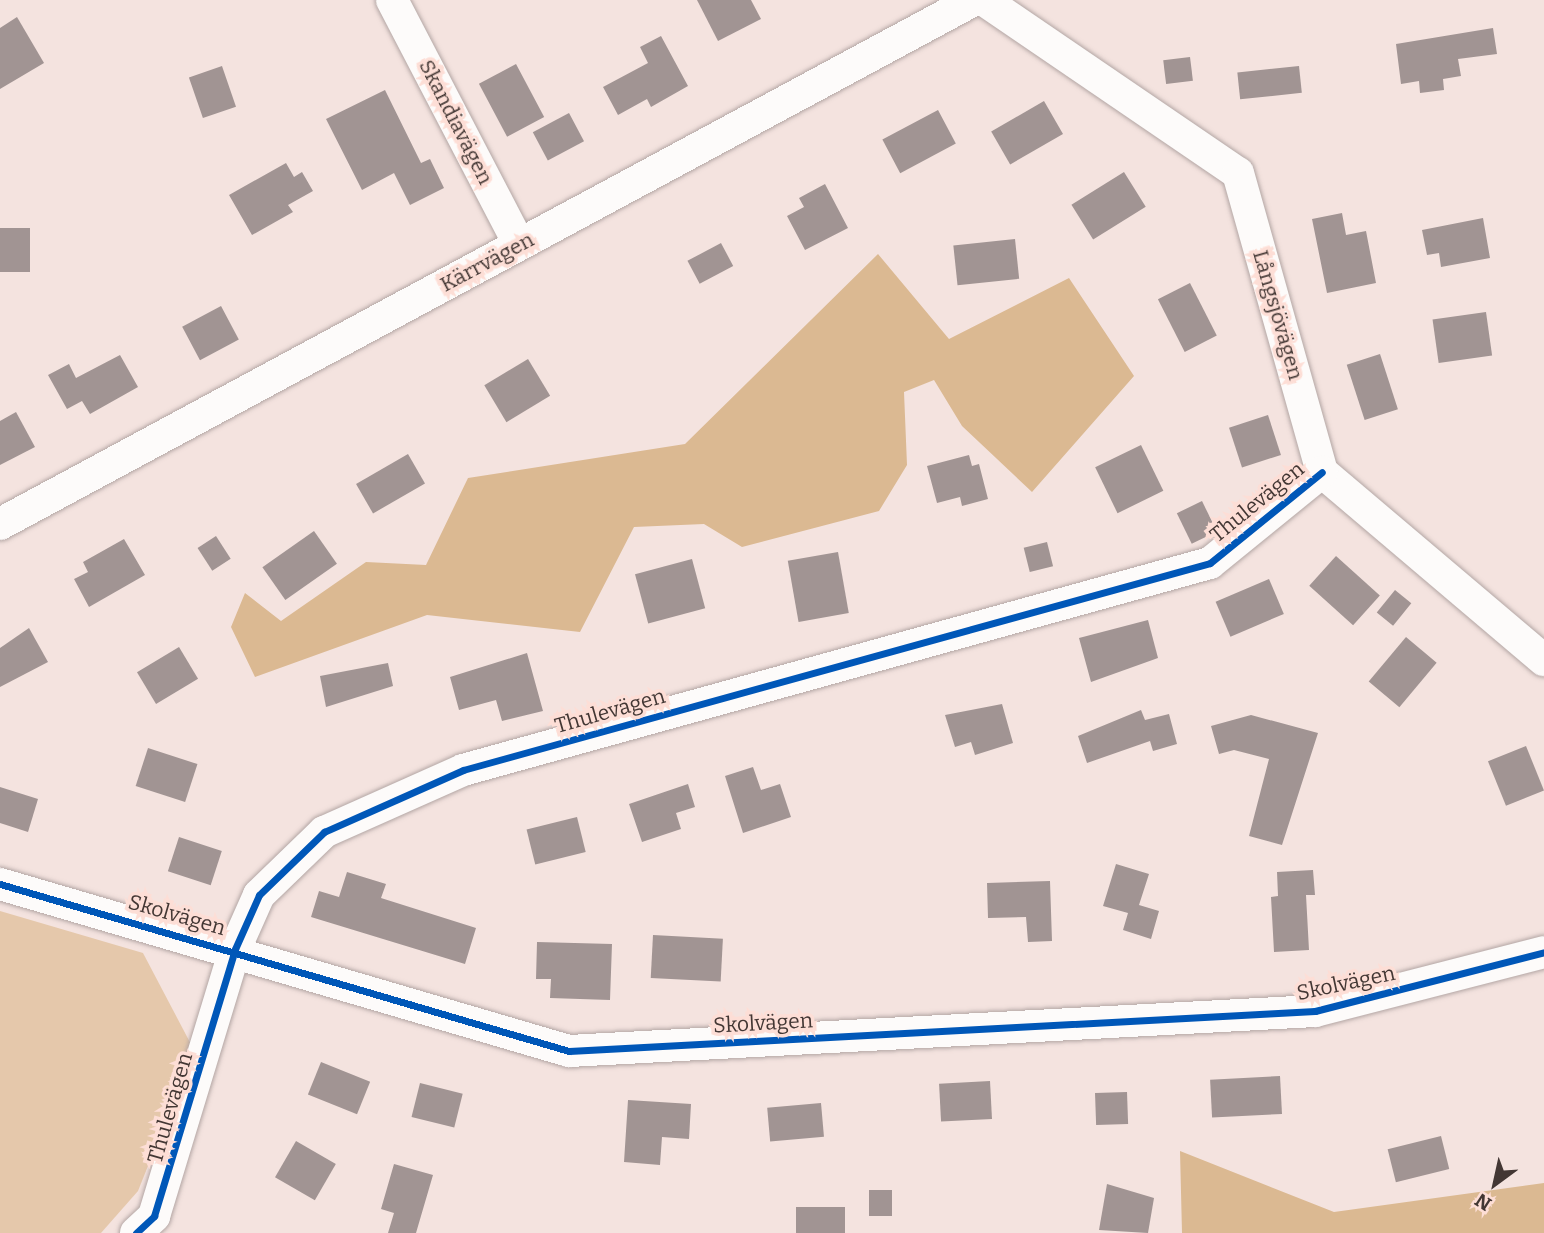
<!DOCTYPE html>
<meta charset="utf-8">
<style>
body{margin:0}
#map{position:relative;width:1544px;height:1233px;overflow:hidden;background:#f4e3df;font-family:Bitter,serif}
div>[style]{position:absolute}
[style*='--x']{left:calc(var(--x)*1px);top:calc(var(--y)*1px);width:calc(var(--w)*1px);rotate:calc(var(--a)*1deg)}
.green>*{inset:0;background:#e5c8ab}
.forest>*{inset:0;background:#dbb992}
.building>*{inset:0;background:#a19493;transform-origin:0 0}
.roads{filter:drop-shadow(0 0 2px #b3a6a4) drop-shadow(0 0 2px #b3a6a4)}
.minor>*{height:32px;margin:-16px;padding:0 16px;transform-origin:16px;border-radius:16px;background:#fdfbfa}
.cycleway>*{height:7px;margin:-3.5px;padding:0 3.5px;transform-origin:3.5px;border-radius:3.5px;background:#0057b8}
span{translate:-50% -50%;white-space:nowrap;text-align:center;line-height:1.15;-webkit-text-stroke:7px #fdded6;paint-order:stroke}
.street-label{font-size:21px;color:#433734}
.north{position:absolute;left:1460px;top:1149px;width:70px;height:70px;-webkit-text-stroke:5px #fdded6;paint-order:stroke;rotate:213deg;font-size:19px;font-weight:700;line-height:28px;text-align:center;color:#433734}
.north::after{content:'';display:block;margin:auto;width:24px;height:32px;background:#433734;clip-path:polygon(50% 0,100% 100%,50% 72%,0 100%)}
</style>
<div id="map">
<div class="green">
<div style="clip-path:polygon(0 911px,143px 953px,194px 1050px,138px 1191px,101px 1233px,0 1233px)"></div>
</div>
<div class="forest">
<div style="clip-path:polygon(878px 254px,949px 339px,1069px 278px,1134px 376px,1032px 492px,962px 426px,934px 380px,904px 392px,907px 465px,879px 511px,742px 547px,704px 524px,634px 527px,580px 632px,427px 615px,255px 677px,231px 627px,245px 593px,281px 621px,366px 562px,426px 565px,468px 478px,685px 444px)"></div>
<div style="clip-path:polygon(1180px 1151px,1334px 1212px,1544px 1183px,1544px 1233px,1182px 1233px)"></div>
</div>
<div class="building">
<div style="clip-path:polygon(697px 0,751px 0,761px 19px,718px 41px)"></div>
<div style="clip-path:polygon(17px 17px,44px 63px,0 89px,0 28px)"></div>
<div style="clip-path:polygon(1493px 28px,1497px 54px,1458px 59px,1461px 76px,1443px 79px,1444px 90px,1420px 93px,1419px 81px,1401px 84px,1396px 44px)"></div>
<div style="clip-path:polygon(661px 36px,688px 86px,651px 107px,647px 99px,618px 115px,603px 87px,648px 63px,640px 47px)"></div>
<div style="left:1190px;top:57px;width:24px;height:27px;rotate:83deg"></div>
<div style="left:516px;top:64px;width:60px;height:42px;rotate:62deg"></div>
<div style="left:222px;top:66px;width:43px;height:35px;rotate:71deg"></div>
<div style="left:1299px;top:66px;width:27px;height:62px;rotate:84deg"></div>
<div style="clip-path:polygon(385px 90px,421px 163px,430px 159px,444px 188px,410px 205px,394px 173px,362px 190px,326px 119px)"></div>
<div style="left:1044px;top:101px;width:38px;height:61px;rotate:60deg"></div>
<div style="left:938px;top:110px;width:38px;height:63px;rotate:62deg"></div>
<div style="left:569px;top:113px;width:32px;height:41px;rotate:62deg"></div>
<div style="clip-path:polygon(286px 163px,294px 177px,302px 172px,313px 191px,288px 205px,293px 212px,252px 235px,229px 195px)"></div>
<div style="left:1124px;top:172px;width:41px;height:62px;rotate:58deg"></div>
<div style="clip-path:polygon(825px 184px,848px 228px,805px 250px,787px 216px,804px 207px,799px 198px)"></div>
<div style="clip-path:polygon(1342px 213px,1346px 235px,1366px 231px,1376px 283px,1327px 293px,1312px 219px)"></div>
<div style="clip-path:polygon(1483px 218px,1490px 258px,1441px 267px,1439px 253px,1427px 255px,1422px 230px)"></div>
<div style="left:0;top:228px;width:30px;height:44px"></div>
<div style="left:1015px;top:239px;width:40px;height:62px;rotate:84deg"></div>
<div style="left:721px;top:243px;width:26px;height:38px;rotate:62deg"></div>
<div style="left:1190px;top:283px;width:59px;height:36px;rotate:63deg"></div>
<div style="left:221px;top:306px;width:38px;height:44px;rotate:62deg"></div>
<div style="left:1486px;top:312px;width:44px;height:54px;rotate:82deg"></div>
<div style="left:1380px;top:354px;width:58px;height:35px;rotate:72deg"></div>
<div style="clip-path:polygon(120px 355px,138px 387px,90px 414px,82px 401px,67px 409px,48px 375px,69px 364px,76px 378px)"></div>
<div style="left:528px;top:359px;width:43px;height:51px;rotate:59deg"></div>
<div style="clip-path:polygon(16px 412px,35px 447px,0 465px,0 421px)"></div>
<div style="left:1268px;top:415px;width:42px;height:41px;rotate:72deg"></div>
<div style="left:1141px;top:445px;width:51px;height:51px;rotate:64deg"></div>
<div style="left:408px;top:454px;width:34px;height:60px;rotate:60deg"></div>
<div style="clip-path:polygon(969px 455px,972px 466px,979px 464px,988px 499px,962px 506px,960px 497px,937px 503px,927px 466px)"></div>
<div style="left:1202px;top:501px;width:34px;height:28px;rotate:64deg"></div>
<div style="left:314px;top:531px;width:40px;height:63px;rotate:55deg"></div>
<div style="left:216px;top:536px;width:27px;height:22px;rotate:57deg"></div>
<div style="clip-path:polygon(124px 539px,145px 575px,89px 607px,74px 579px,88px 572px,83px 562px)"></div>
<div style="left:1047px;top:542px;width:25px;height:24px;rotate:76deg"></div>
<div style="left:838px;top:552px;width:62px;height:51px;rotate:80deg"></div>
<div style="left:1336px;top:556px;width:59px;height:40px;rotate:42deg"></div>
<div style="left:692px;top:559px;width:51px;height:59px;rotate:75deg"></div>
<div style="left:1269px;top:579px;width:38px;height:58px;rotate:67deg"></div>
<div style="left:1395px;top:590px;width:21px;height:29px;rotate:39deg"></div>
<div style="clip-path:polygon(1148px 620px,1158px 658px,1091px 682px,1079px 638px)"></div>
<div style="clip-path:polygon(29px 628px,48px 662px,0 687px,0 648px)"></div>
<div style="left:1406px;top:637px;width:40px;height:58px;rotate:40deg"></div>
<div style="left:179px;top:647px;width:37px;height:49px;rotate:59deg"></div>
<div style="clip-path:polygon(527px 653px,543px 711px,502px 721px,496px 700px,459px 710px,450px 677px)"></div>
<div style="clip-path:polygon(388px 663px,393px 686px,326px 707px,320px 676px)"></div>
<div style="clip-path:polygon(1002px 704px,1013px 743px,975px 755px,971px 742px,955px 747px,945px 715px)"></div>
<div style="clip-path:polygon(1141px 710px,1145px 720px,1169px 714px,1177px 744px,1153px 751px,1150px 741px,1087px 763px,1078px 736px)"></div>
<div style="clip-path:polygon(1251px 715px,1318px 733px,1282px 845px,1249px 836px,1269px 759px,1234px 750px,1219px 754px,1211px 726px)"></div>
<div style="left:1526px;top:746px;width:48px;height:41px;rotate:68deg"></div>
<div style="left:148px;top:748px;width:52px;height:40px;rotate:18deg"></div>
<div style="clip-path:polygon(753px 767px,761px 790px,780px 784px,791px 817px,743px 833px,725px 776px)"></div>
<div style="clip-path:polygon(688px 784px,695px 807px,676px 813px,681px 829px,642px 842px,629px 804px)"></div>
<div style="clip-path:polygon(0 787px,38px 799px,28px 832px,0 823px)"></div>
<div style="left:577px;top:817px;width:36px;height:52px;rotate:76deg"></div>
<div style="left:179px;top:837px;width:45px;height:36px;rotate:18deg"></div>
<div style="clip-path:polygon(1116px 864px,1149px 874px,1139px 905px,1159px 911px,1151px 939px,1123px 930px,1128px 913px,1103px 906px)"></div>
<div style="clip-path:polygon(1313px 870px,1315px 895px,1306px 895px,1309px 950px,1274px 952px,1271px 897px,1278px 896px,1277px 872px)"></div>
<div style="clip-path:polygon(347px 872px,386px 884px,381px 898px,476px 928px,465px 964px,311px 917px,319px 891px,339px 897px)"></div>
<div style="clip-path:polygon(1050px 881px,1052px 941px,1028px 942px,1026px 917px,988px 918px,987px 883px)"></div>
<div style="left:653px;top:935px;width:70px;height:43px;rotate:3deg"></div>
<div style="clip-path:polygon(537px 942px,612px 944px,610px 1000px,550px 998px,551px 979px,536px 979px)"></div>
<div style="left:321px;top:1062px;width:53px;height:35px;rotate:22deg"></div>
<div style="left:1280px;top:1076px;width:38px;height:70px;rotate:87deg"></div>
<div style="left:990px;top:1081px;width:38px;height:51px;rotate:87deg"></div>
<div style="left:420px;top:1083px;width:44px;height:35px;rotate:14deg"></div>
<div style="left:1127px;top:1092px;width:32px;height:32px;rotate:88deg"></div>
<div style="clip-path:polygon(628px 1100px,691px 1104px,689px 1139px,662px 1137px,660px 1165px,624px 1162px)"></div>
<div style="left:821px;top:1103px;width:34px;height:54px;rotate:85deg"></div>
<div style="left:1441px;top:1136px;width:34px;height:55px;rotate:76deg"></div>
<div style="left:296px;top:1141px;width:46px;height:42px;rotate:30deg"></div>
<div style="clip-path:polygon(394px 1164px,433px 1175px,416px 1233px,388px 1233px,394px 1213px,381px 1209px)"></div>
<div style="clip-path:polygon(1107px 1184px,1154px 1198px,1148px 1233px,1099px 1230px)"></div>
<div style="left:869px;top:1190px;width:23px;height:26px"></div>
<div style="left:796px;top:1207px;width:49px;height:26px"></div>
</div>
<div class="roads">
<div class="minor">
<div style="--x:392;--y:0;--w:275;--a:62.5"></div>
<div style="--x:984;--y:0;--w:307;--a:34.3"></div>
<div style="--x:1238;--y:173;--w:311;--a:74.3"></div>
<div style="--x:1322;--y:472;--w:291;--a:40.3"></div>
<div style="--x:0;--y:524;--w:1106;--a:-28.28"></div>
<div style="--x:0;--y:884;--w:593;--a:16.36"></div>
<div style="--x:569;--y:1051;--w:747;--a:-3.07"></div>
<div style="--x:1315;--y:1011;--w:236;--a:-14.4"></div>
<div style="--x:136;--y:1233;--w:25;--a:-43"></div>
<div style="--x:154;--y:1216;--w:279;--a:-73.1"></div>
<div style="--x:235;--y:949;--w:59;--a:-66"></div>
<div style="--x:259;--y:895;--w:91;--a:-44.1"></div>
<div style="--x:324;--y:832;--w:152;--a:-24"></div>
<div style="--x:463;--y:770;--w:775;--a:-15.49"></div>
<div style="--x:1210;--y:563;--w:144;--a:-39.1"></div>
</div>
</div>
<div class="cycleway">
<div style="--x:0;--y:884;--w:593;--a:16.36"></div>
<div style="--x:569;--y:1051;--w:747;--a:-3.07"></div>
<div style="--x:1315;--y:1011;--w:236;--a:-14.4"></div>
<div style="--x:136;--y:1233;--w:25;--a:-43"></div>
<div style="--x:154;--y:1216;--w:279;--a:-73.1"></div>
<div style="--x:235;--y:949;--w:59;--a:-66"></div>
<div style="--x:259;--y:895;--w:91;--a:-44.1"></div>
<div style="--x:324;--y:832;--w:152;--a:-24"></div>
<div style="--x:463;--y:770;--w:775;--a:-15.49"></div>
<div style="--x:1210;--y:563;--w:144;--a:-39.1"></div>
</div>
<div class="street-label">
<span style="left:456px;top:122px;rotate:63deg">Skandiavägen</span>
<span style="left:487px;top:262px;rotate:-28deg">Kärrvägen</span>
<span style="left:1278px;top:315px;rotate:74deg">Långsjövägen</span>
<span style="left:1257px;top:502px;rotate:-39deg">Thulevägen</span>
<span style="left:610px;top:711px;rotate:-16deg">Thulevägen</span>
<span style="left:177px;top:915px;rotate:16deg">Skolvägen</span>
<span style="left:1346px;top:983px;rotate:-12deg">Skolvägen</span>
<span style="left:763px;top:1023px;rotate:-3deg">Skolvägen</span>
<span style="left:170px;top:1108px;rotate:-74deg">Thulevägen</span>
</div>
<div class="north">N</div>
</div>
